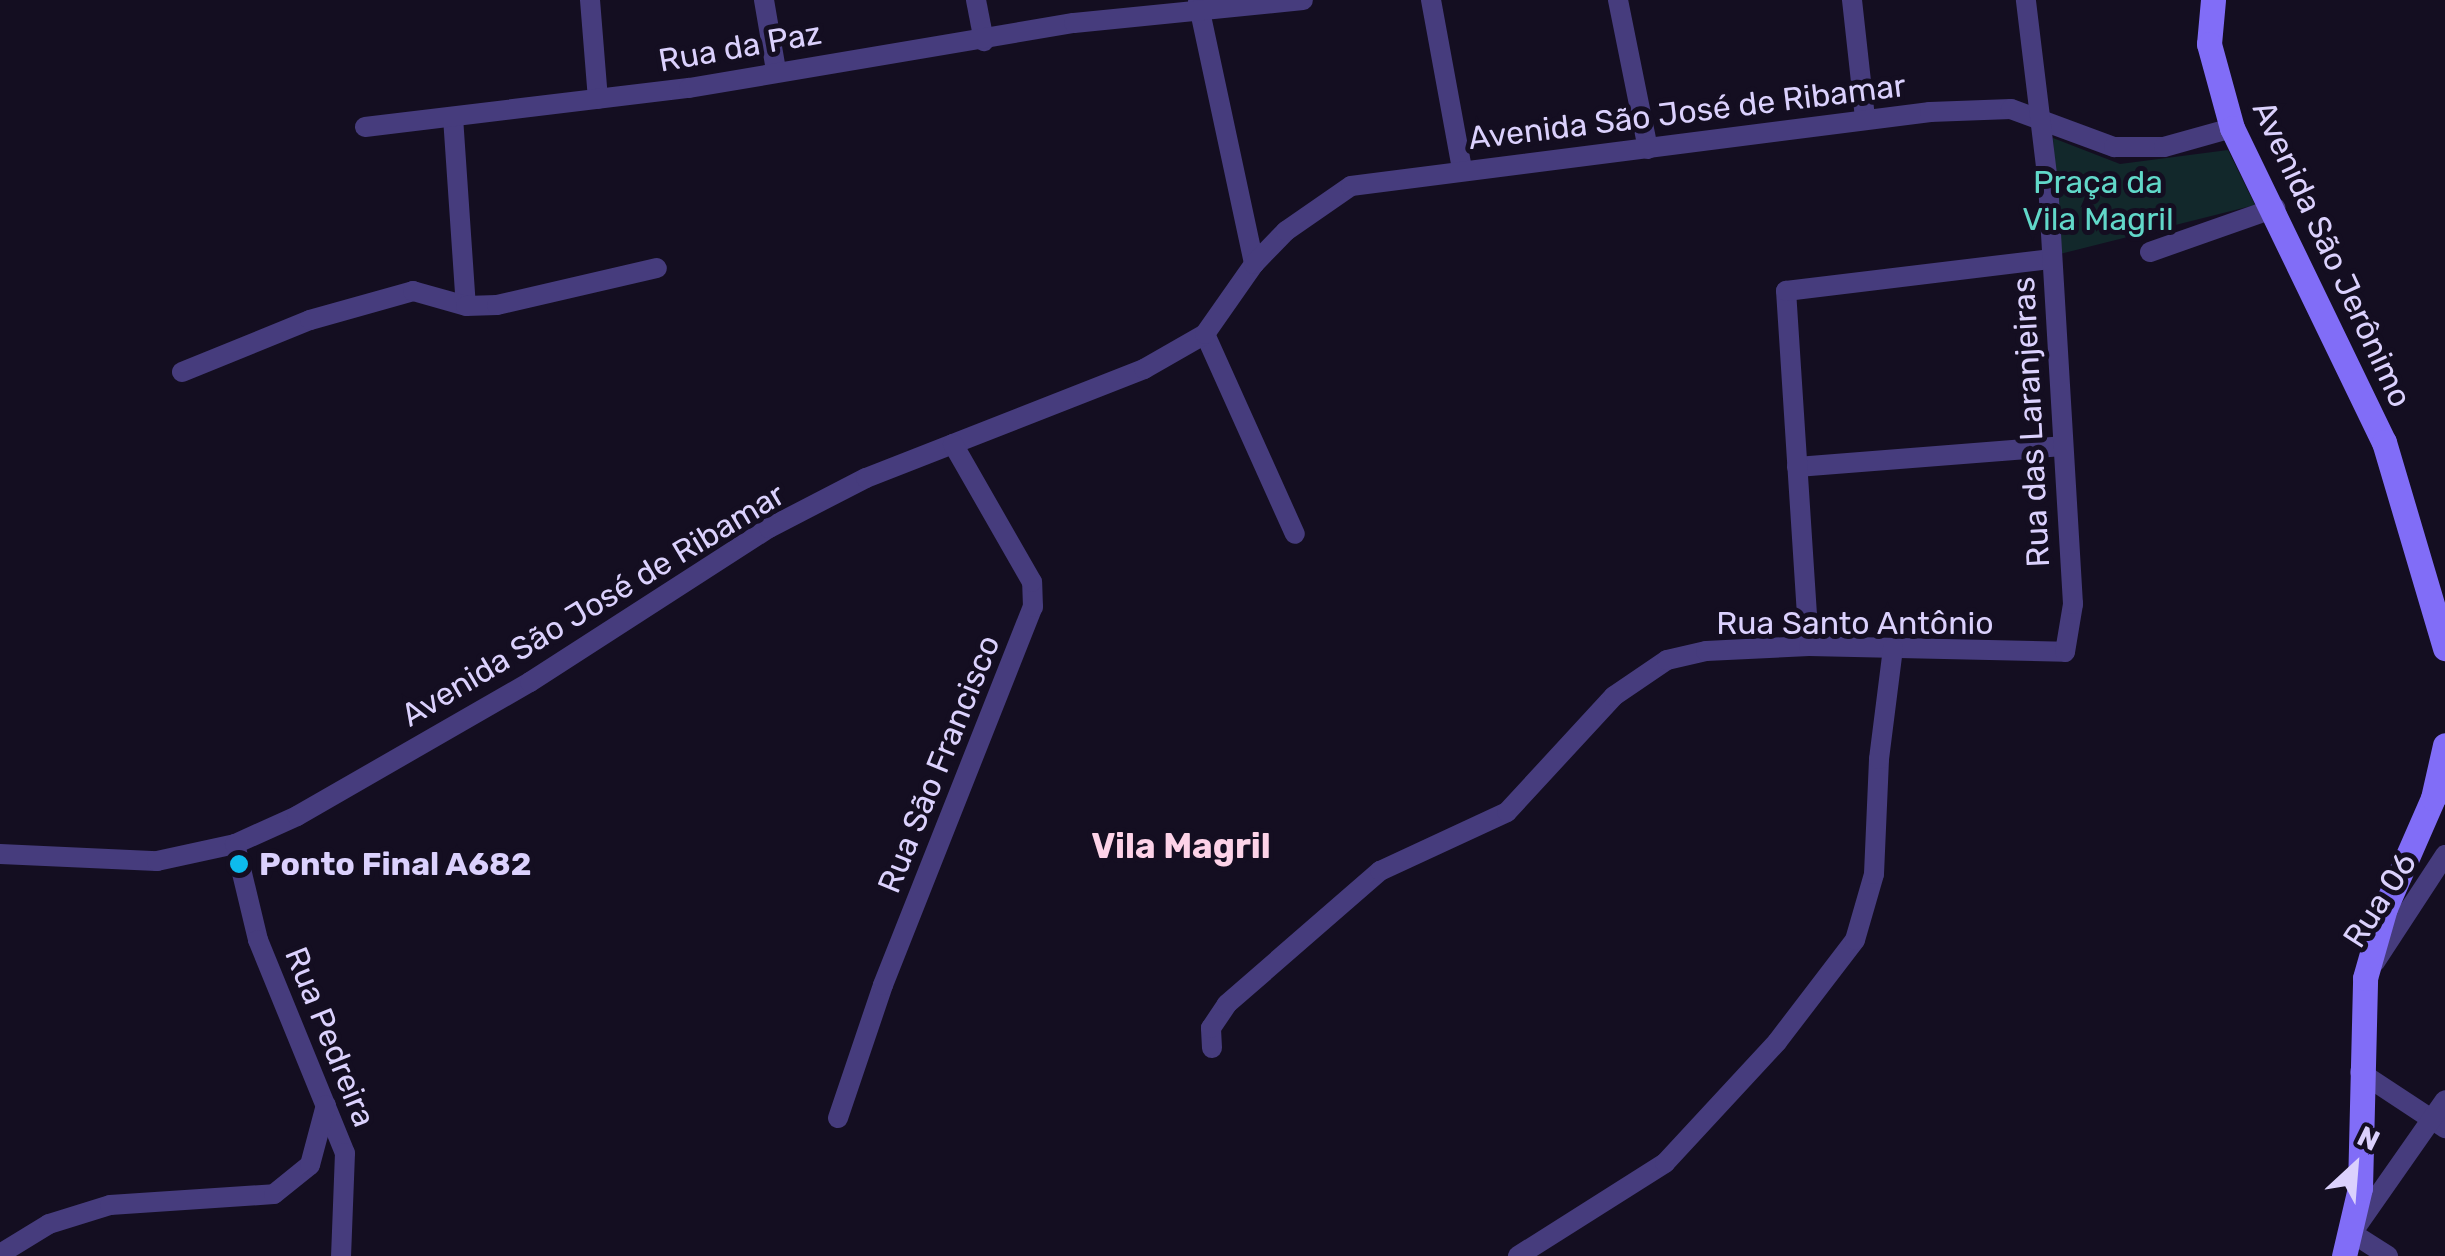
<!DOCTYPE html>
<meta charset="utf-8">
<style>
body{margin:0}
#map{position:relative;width:2445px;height:1256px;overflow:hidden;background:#140e21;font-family:Rubik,sans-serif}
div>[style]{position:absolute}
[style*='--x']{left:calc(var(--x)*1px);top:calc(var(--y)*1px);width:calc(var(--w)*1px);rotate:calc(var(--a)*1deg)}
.green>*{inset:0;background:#12282b}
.minor>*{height:20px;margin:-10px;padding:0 10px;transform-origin:10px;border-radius:10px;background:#463c7d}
.secondary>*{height:25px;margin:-12.5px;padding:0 12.5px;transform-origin:12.5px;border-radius:12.5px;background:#816df7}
.dots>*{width:28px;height:28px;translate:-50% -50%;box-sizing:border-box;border:5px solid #140e21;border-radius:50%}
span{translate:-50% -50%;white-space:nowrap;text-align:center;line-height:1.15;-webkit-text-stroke:10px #140e21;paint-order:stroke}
.street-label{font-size:32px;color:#dbd1fd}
.park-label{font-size:32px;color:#61d8c9}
.poi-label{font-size:32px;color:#dbd1fd;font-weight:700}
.left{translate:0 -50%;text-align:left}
.neighbourhood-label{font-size:35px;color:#fdd3e8;font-weight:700}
.north{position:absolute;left:2305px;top:1116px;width:100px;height:100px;-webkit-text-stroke:8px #140e21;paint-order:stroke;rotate:26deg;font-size:28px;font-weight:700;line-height:40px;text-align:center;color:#dbd1fd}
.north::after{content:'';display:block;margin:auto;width:35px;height:45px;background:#dbd1fd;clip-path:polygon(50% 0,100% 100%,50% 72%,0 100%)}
</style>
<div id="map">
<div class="green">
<div style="clip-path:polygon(2053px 138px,2120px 164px,2228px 150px,2255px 205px,2060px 254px)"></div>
</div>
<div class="minor">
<div style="--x:590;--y:0;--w:99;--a:85.4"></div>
<div style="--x:764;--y:0;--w:71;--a:80.3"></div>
<div style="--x:976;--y:0;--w:42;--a:79"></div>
<div style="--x:1431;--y:0;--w:172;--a:79.6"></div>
<div style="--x:1618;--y:0;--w:152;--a:78.6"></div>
<div style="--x:1852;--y:0;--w:118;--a:83.7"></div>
<div style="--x:1198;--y:2;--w:268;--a:77.9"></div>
<div style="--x:453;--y:117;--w:189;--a:86.1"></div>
<div style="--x:365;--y:127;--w:326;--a:-6.9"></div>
<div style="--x:689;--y:88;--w:390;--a:-9.6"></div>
<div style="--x:1074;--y:23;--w:230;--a:-5.7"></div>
<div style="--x:2150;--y:252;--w:133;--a:-19.4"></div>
<div style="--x:1205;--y:334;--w:219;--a:65.8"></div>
<div style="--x:182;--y:372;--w:138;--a:-22.1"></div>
<div style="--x:310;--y:320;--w:107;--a:-15.7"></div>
<div style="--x:413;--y:291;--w:55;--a:15.8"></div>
<div style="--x:466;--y:306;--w:31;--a:-2"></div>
<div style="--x:497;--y:305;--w:164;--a:-13"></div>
<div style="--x:1797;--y:467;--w:266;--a:-4.5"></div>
<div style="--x:1809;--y:646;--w:356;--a:-93.7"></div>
<div style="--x:1786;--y:291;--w:268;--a:-6.9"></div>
<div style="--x:235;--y:844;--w:99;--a:76.5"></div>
<div style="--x:258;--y:940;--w:230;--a:67.8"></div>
<div style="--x:345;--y:1153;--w:103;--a:92.2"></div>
<div style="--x:0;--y:854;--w:157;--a:2.6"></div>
<div style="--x:157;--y:861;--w:80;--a:-12.3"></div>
<div style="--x:235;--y:844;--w:68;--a:-24.3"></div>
<div style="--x:297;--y:816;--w:269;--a:-29.9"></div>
<div style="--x:530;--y:682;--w:284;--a:-32.8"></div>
<div style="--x:769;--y:528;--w:109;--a:-27.3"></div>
<div style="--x:866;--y:478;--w:299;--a:-21.4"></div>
<div style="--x:1144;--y:369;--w:70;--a:-29.8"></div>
<div style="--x:1205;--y:334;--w:85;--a:-55"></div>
<div style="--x:1254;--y:264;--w:46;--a:-45.9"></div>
<div style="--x:1286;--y:231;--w:79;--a:-34.7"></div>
<div style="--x:1351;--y:186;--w:584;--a:-7.28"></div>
<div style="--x:1930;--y:112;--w:81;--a:-2.1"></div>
<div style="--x:2011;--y:109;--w:110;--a:20.3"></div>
<div style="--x:2114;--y:147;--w:50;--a:0"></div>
<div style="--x:2164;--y:147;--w:71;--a:-15.6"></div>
<div style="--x:2375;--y:962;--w:128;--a:-56.8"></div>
<div style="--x:1212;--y:1048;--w:20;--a:-93"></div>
<div style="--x:1211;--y:1028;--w:29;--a:-56"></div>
<div style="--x:1227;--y:1004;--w:203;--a:-41"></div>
<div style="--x:1380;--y:871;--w:140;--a:-24.9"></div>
<div style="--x:1507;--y:812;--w:158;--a:-47.3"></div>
<div style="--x:1614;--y:696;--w:64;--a:-34.2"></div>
<div style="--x:1667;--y:660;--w:40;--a:-13"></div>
<div style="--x:1706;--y:651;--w:103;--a:-2.8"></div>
<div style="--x:1809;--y:646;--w:256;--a:1.3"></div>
<div style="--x:2065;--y:652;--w:49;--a:-80.5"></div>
<div style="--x:2073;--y:604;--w:422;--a:-93.4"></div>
<div style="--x:2048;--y:183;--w:184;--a:-96.9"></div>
<div style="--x:2360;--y:1072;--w:102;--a:33.4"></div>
<div style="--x:838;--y:1118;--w:140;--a:-71.3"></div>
<div style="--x:883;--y:985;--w:407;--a:-68.4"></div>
<div style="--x:1033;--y:607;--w:25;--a:-92"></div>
<div style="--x:1032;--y:582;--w:159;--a:-119.8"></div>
<div style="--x:0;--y:1254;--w:57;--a:-31.5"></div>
<div style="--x:49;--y:1224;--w:64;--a:-17.3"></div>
<div style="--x:110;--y:1205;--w:164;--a:-3.8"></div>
<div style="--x:274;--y:1194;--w:46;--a:-38.9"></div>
<div style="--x:310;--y:1165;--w:62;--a:-75.1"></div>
<div style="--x:1518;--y:1256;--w:174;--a:-32.3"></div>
<div style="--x:1665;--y:1163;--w:165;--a:-47.2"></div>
<div style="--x:1777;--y:1042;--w:128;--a:-52.6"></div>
<div style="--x:1855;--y:940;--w:69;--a:-73.9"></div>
<div style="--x:1874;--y:874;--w:115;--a:-87.5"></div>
<div style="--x:1879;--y:759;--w:112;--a:-82.8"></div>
<div style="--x:2388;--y:1256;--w:43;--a:-147.4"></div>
<div style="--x:2352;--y:1233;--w:162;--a:-55"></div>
</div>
<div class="secondary">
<div style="--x:2213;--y:0;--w:44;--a:95.2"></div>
<div style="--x:2209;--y:44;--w:87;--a:74.7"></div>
<div style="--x:2232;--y:128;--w:349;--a:64.2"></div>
<div style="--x:2384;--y:442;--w:215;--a:73.5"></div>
<div style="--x:2344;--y:1256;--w:70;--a:-76.8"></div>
<div style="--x:2360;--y:1188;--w:210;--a:-88.6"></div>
<div style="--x:2365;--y:978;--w:73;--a:-74.1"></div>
<div style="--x:2385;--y:908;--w:120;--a:-66.4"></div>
<div style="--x:2433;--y:798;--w:54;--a:-77.2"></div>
</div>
<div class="dots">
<div style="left:239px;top:864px;background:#0dbbed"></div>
</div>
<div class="street-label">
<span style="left:740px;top:47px;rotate:-10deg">Rua da Paz</span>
<span style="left:1687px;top:112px;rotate:-7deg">Avenida São José de Ribamar</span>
<span style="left:2332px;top:254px;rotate:65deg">Avenida São Jerônimo</span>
<span style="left:2031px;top:422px;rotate:-93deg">Rua das Laranjeiras</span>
<span style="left:593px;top:605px;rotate:-31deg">Avenida São José de Ribamar</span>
<span style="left:1855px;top:623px">Rua Santo Antônio</span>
<span style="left:939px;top:764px;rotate:-68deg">Rua São Francisco</span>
<span style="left:2380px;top:900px;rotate:-57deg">Rua 06</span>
<span style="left:330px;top:1037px;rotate:68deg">Rua Pedreira</span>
</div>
<div class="park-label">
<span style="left:2098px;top:201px">Praça da<br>Vila Magril</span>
</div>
<div class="poi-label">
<span class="left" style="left:259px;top:864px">Ponto Final A682</span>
</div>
<div class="neighbourhood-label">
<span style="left:1181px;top:846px">Vila Magril</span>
</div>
<div class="north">N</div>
</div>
